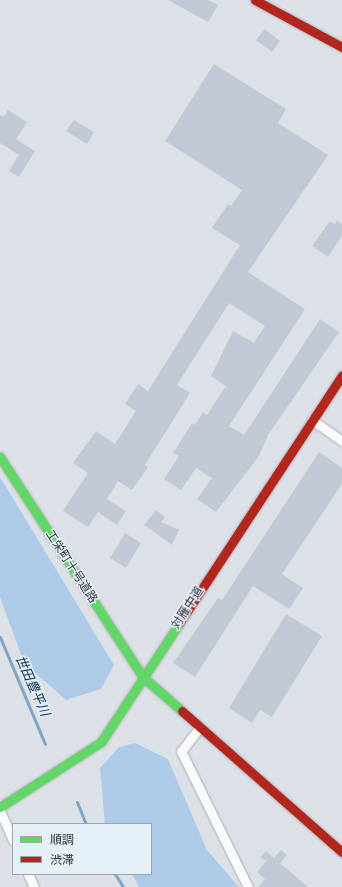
<!DOCTYPE html>
<meta charset="utf-8">
<style>
body{margin:0}
#map{position:relative;width:342px;height:887px;overflow:hidden;background:#dce1e7;font-family:"Sofia Sans Condensed","Noto Sans JP",sans-serif}
div>[style]{position:absolute}
.green>*{inset:0;background:#adcbe8}
.stream>*{height:3px;margin:-1.5px;padding:0 1.5px;transform-origin:1.5px;border-radius:1.5px;background:#80a4c5}
.building>*{inset:0;background:#c1cad4}
.roads{filter:drop-shadow(0 0 1px #adb1b6) drop-shadow(0 0 1px #adb1b6)}
.street>*{height:9px;margin:-4.5px;padding:0 4.5px;transform-origin:4.5px;border-radius:4.5px;background:#fafafb}
.fast>*{height:9px;margin:-4.5px;padding:0 4.5px;transform-origin:4.5px;border-radius:4.5px;background:#63d668}
.jam>*{height:9px;margin:-4.5px;padding:0 4.5px;transform-origin:4.5px;border-radius:4.5px;background:#b3261e}
span{translate:-50% -50%;white-space:nowrap;text-align:center;line-height:1.15;-webkit-text-stroke:3px #e5eff8;paint-order:stroke}
.street-label{font-size:12px;color:#323539}
.water-label{font-size:13px;color:#062d4c;font-style:italic}
.legend{position:absolute;left:12px;top:823px;width:140px;height:52px;box-sizing:border-box;background:#e5eff8;border:1px solid #9da5ac;margin:0;padding:5px 7px;list-style:none;font-size:12px;color:#323539}
.legend li{display:flex;align-items:center;gap:8px;height:20px}
.legend b{width:20px;border:1px solid #9da5ac}
</style>
<div id="map">
<div class="green">
<div style="clip-path:polygon(0 477px,114px 665px,101px 689px,66px 700px,24px 663px,0 597px)"></div>
<div style="clip-path:polygon(135px 743px,168px 759px,207px 850px,239px 887px,139px 887px,132px 874px,151px 874px,151px 824px,105px 824px,100px 768px,119px 747px)"></div>
</div>
<div class="stream">
<div style="left:0;top:637px;width:116px;rotate:67.2deg"></div>
<div style="left:77px;top:802px;width:24px;rotate:68deg"></div>
<div style="left:115px;top:874px;width:15px;rotate:58deg"></div>
</div>
<div class="building">
<div style="clip-path:polygon(168px 0,208px 0,218px 5px,208px 22px)"></div>
<div style="clip-path:polygon(265px 29px,280px 41px,272px 52px,256px 40px)"></div>
<div style="clip-path:polygon(214px 64px,286px 109px,278px 123px,328px 155px,248px 272px,305px 309px,229px 426px,244px 435px,320px 319px,339px 332px,268px 435px,259px 456px,216px 512px,197px 499px,212px 478px,196px 468px,181px 490px,164px 479px,179px 456px,173px 453px,192px 423px,195px 425px,203px 412px,207px 415px,226px 386px,211px 376px,233px 331px,254px 343px,265px 326px,229px 303px,177px 385px,190px 393px,145px 465px,148px 467px,132px 490px,118px 481px,107px 499px,126px 511px,117px 525px,98px 512px,88px 527px,63px 511px,88px 473px,73px 463px,96px 431px,115px 444px,136px 411px,125px 404px,138px 384px,148px 391px,240px 245px,212px 228px,228px 204px,231px 206px,242px 190px,165px 141px)"></div>
<div style="clip-path:polygon(8px 110px,27px 122px,16px 139px,35px 151px,19px 177px,9px 171px,19px 155px,0 143px,0 115px,4px 117px)"></div>
<div style="clip-path:polygon(74px 120px,94px 132px,87px 144px,66px 131px)"></div>
<div style="clip-path:polygon(337px 220px,342px 224px,342px 236px,328px 257px,312px 246px,330px 221px,335px 224px)"></div>
<div style="clip-path:polygon(319px 452px,342px 468px,342px 484px,282px 574px,303px 588px,289px 609px,253px 586px,195px 677px,173px 663px,218px 598px,222px 600px)"></div>
<div style="clip-path:polygon(156px 510px,165px 517px,161px 522px,179px 530px,172px 545px,144px 525px)"></div>
<div style="clip-path:polygon(125px 533px,141px 543px,126px 568px,110px 558px)"></div>
<div style="clip-path:polygon(286px 614px,322px 636px,272px 717px,260px 710px,252px 723px,229px 708px)"></div>
<div style="clip-path:polygon(281px 850px,287px 855px,280px 863px,308px 887px,258px 887px,265px 879px,257px 872px,266px 861px,260px 857px,266px 851px,274px 858px)"></div>
</div>
<div class="roads">
<div class="street">
<div style="left:312px;top:420px;width:37px;rotate:35deg"></div>
<div style="left:200px;top:727px;width:31px;rotate:128deg"></div>
<div style="left:181px;top:751px;width:152px;rotate:63.8deg"></div>
<div style="left:0;top:811px;width:32px;rotate:66deg"></div>
<div style="left:28px;top:874px;width:14px;rotate:65deg"></div>
</div>
<div class="fast">
<div style="left:0;top:457px;width:262px;rotate:57deg"></div>
<div style="left:143px;top:677px;width:52px;rotate:41.1deg"></div>
<div style="left:0;top:807px;width:120px;rotate:-32.8deg"></div>
<div style="left:101px;top:742px;width:144px;rotate:-56.6deg"></div>
</div>
<div class="jam">
<div style="left:255px;top:0;width:99px;rotate:28.4deg"></div>
<div style="left:180px;top:622px;width:295px;rotate:-56.7deg"></div>
<div style="left:182px;top:711px;width:213px;rotate:41.4deg"></div>
</div>
</div>
<div class="street-label">
<span style="left:71px;top:567px;rotate:57deg">工栄町十号道路</span>
<span style="left:188px;top:608px;rotate:-57deg">対雁中道</span>
</div>
<div class="water-label">
<span style="left:32px;top:686px;rotate:66deg">世田豊平川</span>
</div>
<ul class="legend">
<li><b style="height:5px;background:#63d668"></b>順調</li>
<li><b style="height:5px;background:#b3261e"></b>渋滞</li>
</ul>
</div>
